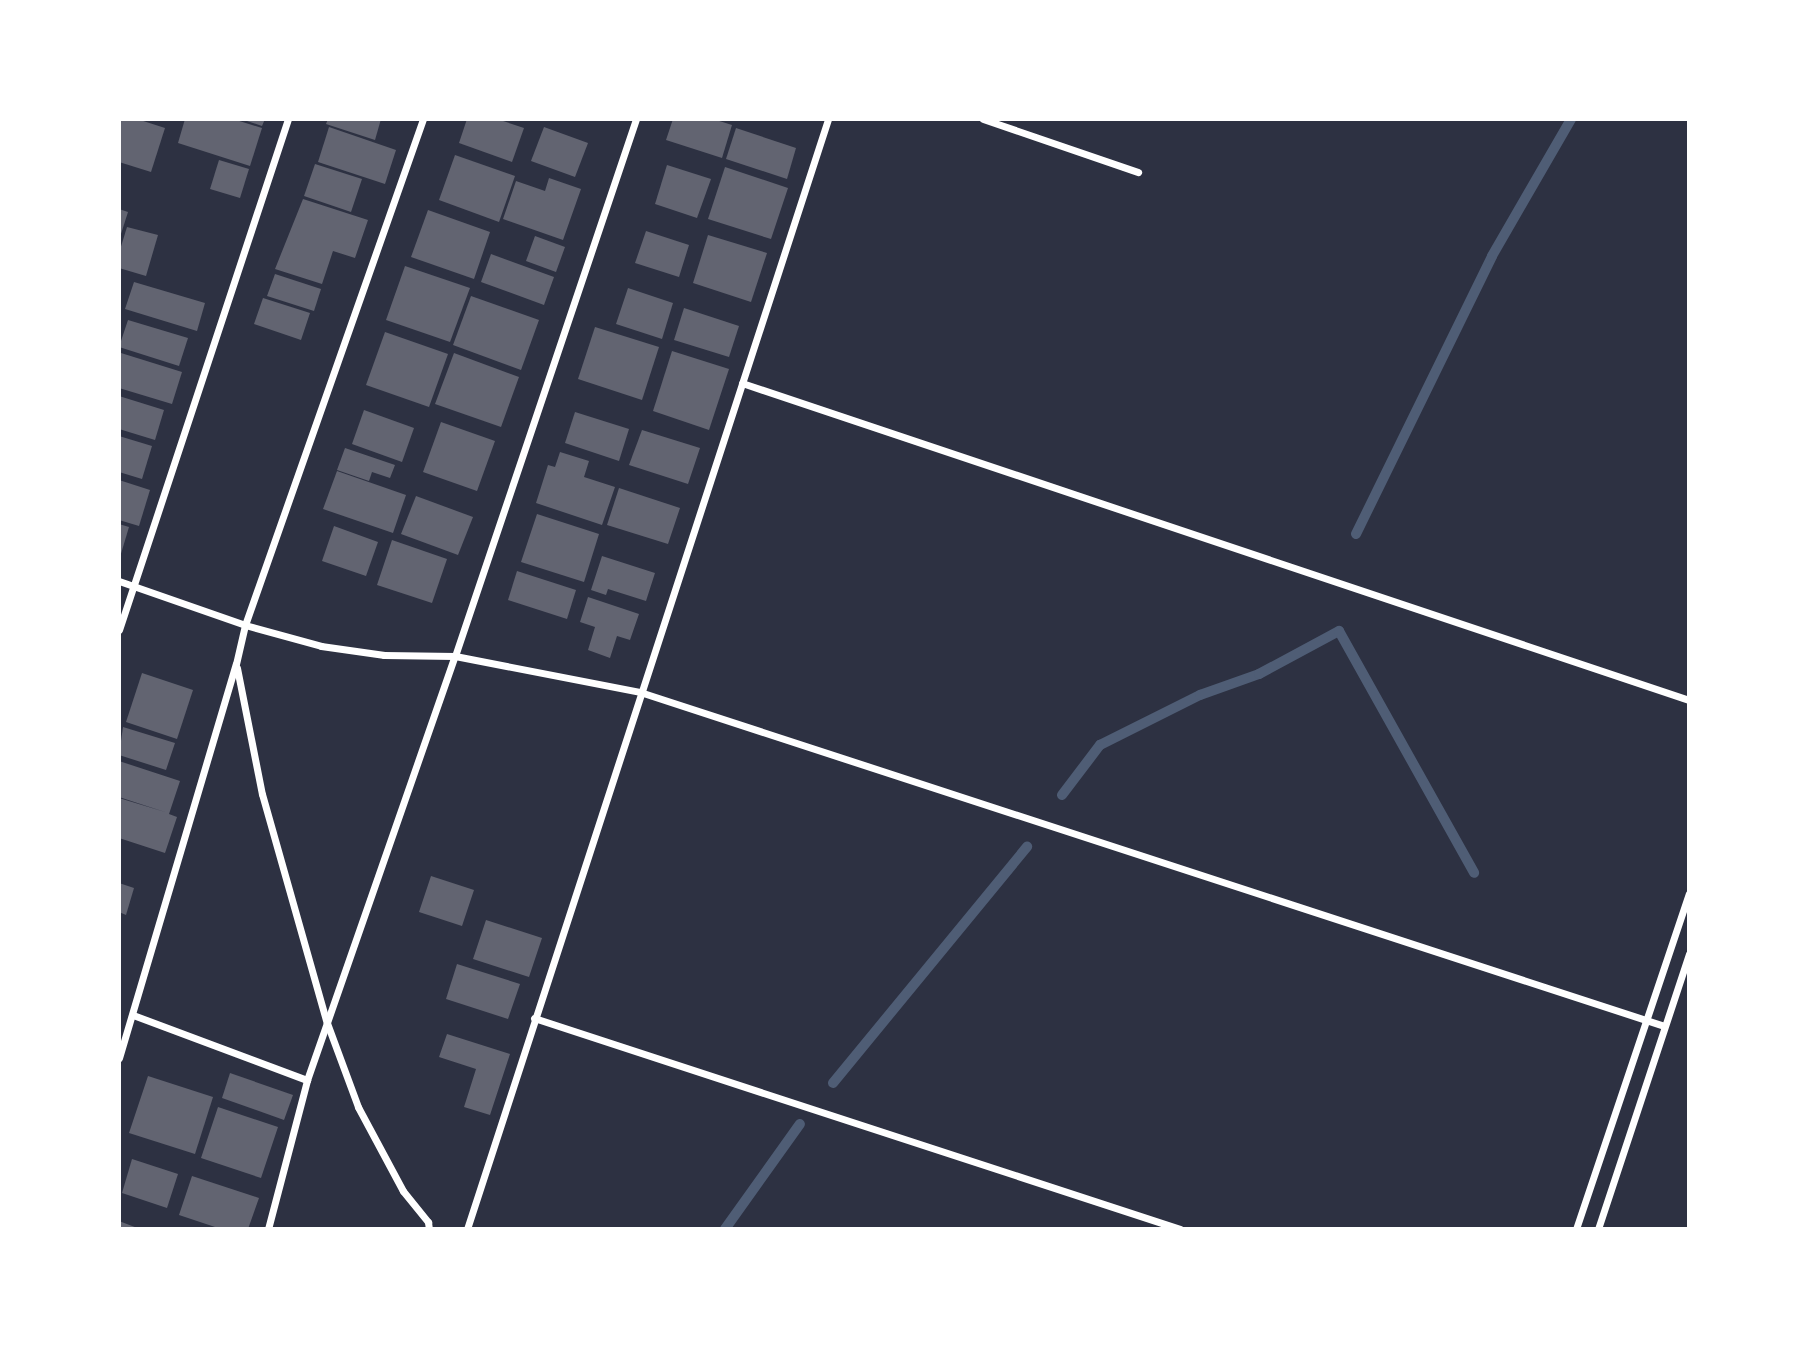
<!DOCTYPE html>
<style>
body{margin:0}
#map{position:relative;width:1808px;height:1348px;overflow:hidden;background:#2d3142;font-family:Figtree,sans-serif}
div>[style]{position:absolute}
.stream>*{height:10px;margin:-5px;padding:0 5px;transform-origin:5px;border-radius:5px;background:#4f5d75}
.building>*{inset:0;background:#626471}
.minor>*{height:7px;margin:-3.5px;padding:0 3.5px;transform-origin:3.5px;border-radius:3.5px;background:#fff}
span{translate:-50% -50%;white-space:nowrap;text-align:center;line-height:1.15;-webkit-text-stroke:5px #fff;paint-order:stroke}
.frame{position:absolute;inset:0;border:121px solid #fff;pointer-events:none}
</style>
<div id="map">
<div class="stream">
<div style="left:1356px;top:534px;width:309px;rotate:-63.9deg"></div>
<div style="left:1492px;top:256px;width:158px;rotate:-60deg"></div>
<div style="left:1062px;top:795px;width:63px;rotate:-52.8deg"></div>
<div style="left:1100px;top:745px;width:112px;rotate:-26.6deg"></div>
<div style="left:1200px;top:695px;width:63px;rotate:-19.6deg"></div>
<div style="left:1259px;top:674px;width:91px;rotate:-28.3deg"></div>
<div style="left:1339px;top:631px;width:277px;rotate:60.8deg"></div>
<div style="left:833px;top:1083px;width:306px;rotate:-50.6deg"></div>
<div style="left:725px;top:1229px;width:129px;rotate:-54.5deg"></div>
</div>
<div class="building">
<div style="clip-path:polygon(119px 119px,137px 119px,165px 128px,151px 172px,119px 162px)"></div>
<div style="clip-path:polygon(185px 119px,233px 119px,262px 128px,250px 166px,178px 143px)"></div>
<div style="clip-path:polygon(241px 119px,265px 119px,262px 126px)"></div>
<div style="clip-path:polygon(328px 119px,381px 119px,375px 140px,326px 124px)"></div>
<div style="clip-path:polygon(467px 119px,497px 119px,524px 128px,512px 162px,459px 143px)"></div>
<div style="clip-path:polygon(673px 119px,713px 119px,732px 125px,722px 158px,666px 140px)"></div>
<div style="clip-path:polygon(329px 127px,396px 150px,385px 184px,318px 162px)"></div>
<div style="clip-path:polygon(544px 127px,588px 143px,575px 177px,531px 161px)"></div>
<div style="clip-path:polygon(736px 128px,796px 148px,787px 179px,726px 159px)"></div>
<div style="clip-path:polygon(455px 155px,515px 176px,499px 222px,439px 200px)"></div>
<div style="clip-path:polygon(219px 160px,249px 169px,240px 198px,210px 189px)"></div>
<div style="clip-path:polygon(315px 164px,362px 179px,351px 212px,304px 196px)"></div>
<div style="clip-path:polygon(667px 165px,711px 179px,697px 218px,655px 204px)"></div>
<div style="clip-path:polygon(725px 167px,788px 188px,771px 239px,708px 219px)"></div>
<div style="clip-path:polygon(549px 178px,581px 189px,563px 240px,503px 219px,516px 181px,545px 191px)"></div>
<div style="clip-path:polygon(303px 199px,368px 220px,355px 258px,333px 251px,322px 284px,275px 269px)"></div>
<div style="clip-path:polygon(119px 209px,128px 212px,120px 237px,119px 237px)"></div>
<div style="clip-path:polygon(428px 210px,490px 232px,474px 279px,411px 257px)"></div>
<div style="clip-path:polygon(127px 227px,158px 235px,146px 276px,119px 268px,119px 253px)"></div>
<div style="clip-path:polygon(646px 231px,689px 245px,679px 277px,635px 263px)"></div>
<div style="clip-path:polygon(708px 235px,767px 253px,751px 302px,693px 283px)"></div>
<div style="clip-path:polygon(535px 236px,565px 247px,556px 272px,526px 261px)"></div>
<div style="clip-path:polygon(491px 254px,554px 277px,544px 305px,481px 282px)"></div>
<div style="clip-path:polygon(405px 266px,470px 288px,450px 342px,386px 320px)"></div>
<div style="clip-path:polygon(275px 274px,321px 289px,314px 311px,267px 296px)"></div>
<div style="clip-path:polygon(134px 282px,205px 303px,197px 331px,125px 309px)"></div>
<div style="clip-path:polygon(628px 288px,673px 303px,662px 339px,616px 324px)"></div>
<div style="clip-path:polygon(471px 296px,539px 320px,521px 370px,453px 345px)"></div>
<div style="clip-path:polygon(263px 298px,310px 313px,301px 340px,254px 324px)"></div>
<div style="clip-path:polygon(684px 308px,739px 326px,729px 357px,674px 340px)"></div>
<div style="clip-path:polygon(128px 320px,188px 338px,179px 366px,119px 347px)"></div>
<div style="clip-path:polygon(595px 327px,659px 347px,642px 400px,578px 379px)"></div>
<div style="clip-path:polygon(385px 332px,448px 354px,429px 407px,366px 385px)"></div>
<div style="clip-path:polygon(672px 351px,729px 369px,709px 430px,653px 411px)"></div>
<div style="clip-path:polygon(121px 353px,182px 372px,172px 404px,119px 388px)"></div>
<div style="clip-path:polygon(454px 353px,519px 377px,501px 427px,435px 404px)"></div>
<div style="clip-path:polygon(119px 396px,164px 410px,155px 440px,119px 429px)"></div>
<div style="clip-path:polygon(364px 410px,414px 428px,402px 462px,352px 444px)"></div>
<div style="clip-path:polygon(575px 412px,629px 429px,619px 461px,565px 443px)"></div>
<div style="clip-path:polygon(441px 422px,495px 441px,477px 491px,423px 472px)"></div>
<div style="clip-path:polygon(642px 430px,700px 448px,688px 484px,629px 465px)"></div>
<div style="clip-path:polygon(119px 436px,152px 446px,142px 479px,119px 472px)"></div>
<div style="clip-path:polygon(345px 448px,395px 465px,390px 478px,372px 472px,369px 481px,337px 470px)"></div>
<div style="clip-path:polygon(560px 452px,589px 461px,584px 477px,615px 487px,602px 525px,536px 503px,548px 465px,555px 467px)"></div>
<div style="clip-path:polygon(337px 471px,406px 495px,393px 533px,323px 509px)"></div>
<div style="clip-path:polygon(119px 480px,150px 490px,139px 526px,119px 520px)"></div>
<div style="clip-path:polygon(619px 488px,680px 508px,668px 544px,607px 525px)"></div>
<div style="clip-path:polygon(416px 496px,473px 517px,458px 555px,401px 534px)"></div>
<div style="clip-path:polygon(537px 514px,599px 534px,584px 582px,521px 562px)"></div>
<div style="clip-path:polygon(119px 524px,129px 527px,120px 557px,119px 556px)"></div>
<div style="clip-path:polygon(334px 526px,378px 542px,366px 576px,322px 561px)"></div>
<div style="clip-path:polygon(392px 540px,447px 559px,432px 603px,377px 585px)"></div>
<div style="clip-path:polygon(602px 556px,655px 573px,646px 601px,608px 589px,606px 595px,591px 590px)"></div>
<div style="clip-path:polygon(517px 571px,576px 590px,567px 619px,508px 600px)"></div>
<div style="clip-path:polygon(588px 597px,639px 614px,630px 640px,617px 636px,610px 658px,588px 650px,595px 627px,580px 622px)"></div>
<div style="clip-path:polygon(142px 673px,193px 690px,177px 739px,126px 722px)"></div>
<div style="clip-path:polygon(123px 727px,175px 743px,166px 770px,119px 755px)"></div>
<div style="clip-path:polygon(119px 761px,180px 781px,169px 814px,177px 817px,165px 853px,119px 838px,119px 798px,165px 812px,119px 797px)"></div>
<div style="clip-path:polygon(431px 876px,474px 890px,462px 926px,419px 912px)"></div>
<div style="clip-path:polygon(119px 883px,134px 888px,126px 915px,119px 912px)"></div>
<div style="clip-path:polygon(486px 920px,542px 938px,529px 977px,473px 959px)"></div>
<div style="clip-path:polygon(457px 964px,520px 984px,508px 1019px,446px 999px)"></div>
<div style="clip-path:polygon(447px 1034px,510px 1054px,490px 1115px,464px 1107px,476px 1069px,439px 1057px)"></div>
<div style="clip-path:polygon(230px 1073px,293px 1095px,284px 1120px,222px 1098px)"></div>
<div style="clip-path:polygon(148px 1076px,213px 1097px,195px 1154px,129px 1133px)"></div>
<div style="clip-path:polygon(218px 1107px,278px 1127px,261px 1178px,201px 1158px)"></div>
<div style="clip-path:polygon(132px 1159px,178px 1174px,167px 1208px,122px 1193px)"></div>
<div style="clip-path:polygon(192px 1176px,259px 1198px,248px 1229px,221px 1229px,179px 1215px)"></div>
<div style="clip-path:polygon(119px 1221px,140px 1229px,119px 1229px)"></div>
</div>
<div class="minor">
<div style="left:983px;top:119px;width:164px;rotate:18.9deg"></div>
<div style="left:742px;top:383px;width:999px;rotate:18.51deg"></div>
<div style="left:119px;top:581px;width:133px;rotate:19.2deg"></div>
<div style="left:245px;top:625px;width:79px;rotate:15.4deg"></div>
<div style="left:321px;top:646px;width:64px;rotate:8.1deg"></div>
<div style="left:384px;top:655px;width:71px;rotate:0.8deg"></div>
<div style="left:455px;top:656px;width:188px;rotate:11deg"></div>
<div style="left:640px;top:692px;width:1077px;rotate:18.06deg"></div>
<div style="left:119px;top:630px;width:538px;rotate:-71.7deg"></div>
<div style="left:237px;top:668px;width:128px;rotate:78.8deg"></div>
<div style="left:262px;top:794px;width:238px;rotate:74.2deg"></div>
<div style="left:327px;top:1023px;width:90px;rotate:69.7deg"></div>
<div style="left:358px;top:1107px;width:95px;rotate:61.8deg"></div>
<div style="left:403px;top:1191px;width:40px;rotate:51deg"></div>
<div style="left:428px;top:1222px;width:7px;rotate:82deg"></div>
<div style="left:133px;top:1015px;width:186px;rotate:20.5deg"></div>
<div style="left:534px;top:1018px;width:680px;rotate:18.09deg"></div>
<div style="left:119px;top:1058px;width:411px;rotate:-73.5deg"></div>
<div style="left:236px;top:664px;width:40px;rotate:-77deg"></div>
<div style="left:245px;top:625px;width:536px;rotate:-70.62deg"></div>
<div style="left:268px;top:1229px;width:154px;rotate:-75.3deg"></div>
<div style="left:307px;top:1080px;width:449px;rotate:-70.8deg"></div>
<div style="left:455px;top:656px;width:567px;rotate:-71.37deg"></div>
<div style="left:467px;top:1229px;width:1167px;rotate:-71.98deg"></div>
<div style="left:1576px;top:1229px;width:354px;rotate:-71.4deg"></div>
<div style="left:1598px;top:1229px;width:290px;rotate:-71.7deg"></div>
</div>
<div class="frame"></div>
</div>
